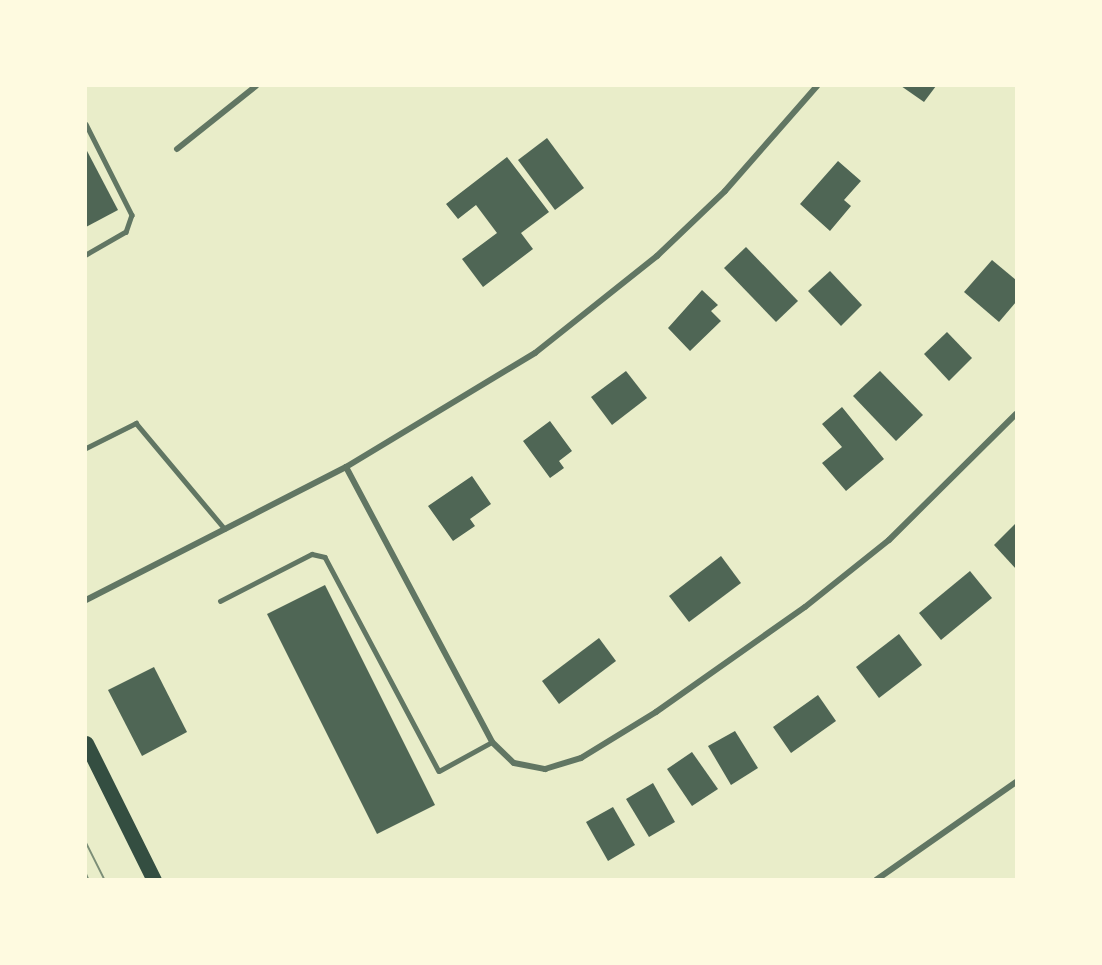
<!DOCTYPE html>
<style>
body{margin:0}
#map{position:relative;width:1102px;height:965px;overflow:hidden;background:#e9edc9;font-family:Jost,sans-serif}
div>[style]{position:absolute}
.building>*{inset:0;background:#4f6655}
.service>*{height:4.5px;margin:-2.25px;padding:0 2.25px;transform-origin:2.25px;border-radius:2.25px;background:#617663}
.minor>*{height:6px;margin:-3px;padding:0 3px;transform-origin:3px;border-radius:3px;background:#617663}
.primary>*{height:15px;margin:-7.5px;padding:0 7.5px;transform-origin:7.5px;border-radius:7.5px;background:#344e41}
.tram>*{height:1.5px;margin:-0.75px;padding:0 0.75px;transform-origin:0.75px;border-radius:0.75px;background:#7c8e77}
span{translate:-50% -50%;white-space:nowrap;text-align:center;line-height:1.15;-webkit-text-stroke:4.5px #fefae0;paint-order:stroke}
.frame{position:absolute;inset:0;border:87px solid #fefae0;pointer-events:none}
</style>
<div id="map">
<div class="building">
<div style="clip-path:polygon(901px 86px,936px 86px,924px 102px)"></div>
<div style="clip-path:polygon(547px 138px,584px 188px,555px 210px,518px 160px)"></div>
<div style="clip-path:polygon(86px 149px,118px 210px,86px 227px)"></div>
<div style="clip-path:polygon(507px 157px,549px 212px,521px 233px,533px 249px,483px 287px,462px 259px,497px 233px,476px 205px,458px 219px,446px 204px)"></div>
<div style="clip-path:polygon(838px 161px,861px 181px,844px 200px,851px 206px,830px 231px,800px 204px)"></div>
<div style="clip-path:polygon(746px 247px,798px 301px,776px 322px,724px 268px)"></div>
<div style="clip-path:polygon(992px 260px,1016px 280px,1016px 302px,999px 322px,964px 292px)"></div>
<div style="clip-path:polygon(830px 271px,862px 305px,841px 326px,808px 291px)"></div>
<div style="clip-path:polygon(702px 290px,718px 305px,711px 311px,721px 321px,690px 351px,668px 328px)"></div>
<div style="clip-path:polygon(947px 332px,972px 358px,949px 381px,924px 354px)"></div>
<div style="clip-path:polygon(626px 371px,647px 398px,612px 425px,591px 397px)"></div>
<div style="clip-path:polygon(880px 371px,923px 415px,896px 441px,853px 396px)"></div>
<div style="clip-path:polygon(842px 407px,884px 459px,846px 491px,822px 463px,842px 447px,822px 424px)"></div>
<div style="clip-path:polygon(550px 421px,572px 451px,559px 461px,564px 468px,550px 478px,523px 441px)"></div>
<div style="clip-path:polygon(472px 476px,491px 504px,470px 519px,475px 526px,453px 541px,428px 506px)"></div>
<div style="clip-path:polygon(1016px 523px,1016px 569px,994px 545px)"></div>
<div style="clip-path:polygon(721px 556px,741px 583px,689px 622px,669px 596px)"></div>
<div style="clip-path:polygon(970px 571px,992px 598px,941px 640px,919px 613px)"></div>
<div style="clip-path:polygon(325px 585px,435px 805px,377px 834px,267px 614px)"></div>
<div style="clip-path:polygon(899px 634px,922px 665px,879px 698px,856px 667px)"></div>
<div style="clip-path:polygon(599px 638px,616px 661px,559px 704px,542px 681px)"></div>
<div style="clip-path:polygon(154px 667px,187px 732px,142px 756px,108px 690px)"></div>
<div style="clip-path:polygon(818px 695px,836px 721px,791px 753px,773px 727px)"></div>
<div style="clip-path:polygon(735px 731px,758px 768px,731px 785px,708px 746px)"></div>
<div style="clip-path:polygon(692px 752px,718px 789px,692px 806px,667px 769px)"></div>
<div style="clip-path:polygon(653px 783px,675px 822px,649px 837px,626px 799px)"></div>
<div style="clip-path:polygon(613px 807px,635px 845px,608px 861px,586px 822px)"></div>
</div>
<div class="service">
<div style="left:86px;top:124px;width:102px;rotate:63.2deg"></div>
<div style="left:132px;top:215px;width:18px;rotate:109deg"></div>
<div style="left:126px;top:232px;width:46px;rotate:150.1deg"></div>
<div style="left:86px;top:448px;width:56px;rotate:-26.6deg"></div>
<div style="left:136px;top:423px;width:138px;rotate:50deg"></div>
<div style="left:220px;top:601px;width:103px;rotate:-27.1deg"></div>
<div style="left:312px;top:554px;width:13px;rotate:13deg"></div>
<div style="left:325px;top:557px;width:242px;rotate:62deg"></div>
<div style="left:439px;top:771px;width:60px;rotate:-28.7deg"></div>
</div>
<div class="minor">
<div style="left:177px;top:149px;width:101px;rotate:-38.6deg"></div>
<div style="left:346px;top:467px;width:311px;rotate:62deg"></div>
<div style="left:492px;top:742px;width:30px;rotate:44deg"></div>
<div style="left:514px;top:763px;width:32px;rotate:11deg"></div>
<div style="left:545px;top:769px;width:38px;rotate:-17deg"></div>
<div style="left:581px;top:758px;width:88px;rotate:-31.5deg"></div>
<div style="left:656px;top:712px;width:182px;rotate:-35.2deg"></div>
<div style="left:805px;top:607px;width:107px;rotate:-38.6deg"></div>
<div style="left:889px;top:540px;width:179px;rotate:-44.8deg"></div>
<div style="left:86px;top:600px;width:292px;rotate:-27.1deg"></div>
<div style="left:346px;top:467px;width:221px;rotate:-31.1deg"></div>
<div style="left:535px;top:353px;width:156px;rotate:-38.5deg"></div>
<div style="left:657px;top:256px;width:94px;rotate:-43.7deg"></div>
<div style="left:725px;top:191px;width:140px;rotate:-48.8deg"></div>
<div style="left:876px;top:880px;width:171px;rotate:-35deg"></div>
</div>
<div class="primary">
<div style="left:86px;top:743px;width:153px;rotate:63.6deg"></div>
</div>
<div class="tram">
<div style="left:86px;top:842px;width:42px;rotate:63.4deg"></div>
<div style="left:86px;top:873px;width:8px;rotate:67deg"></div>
</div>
<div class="frame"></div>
</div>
